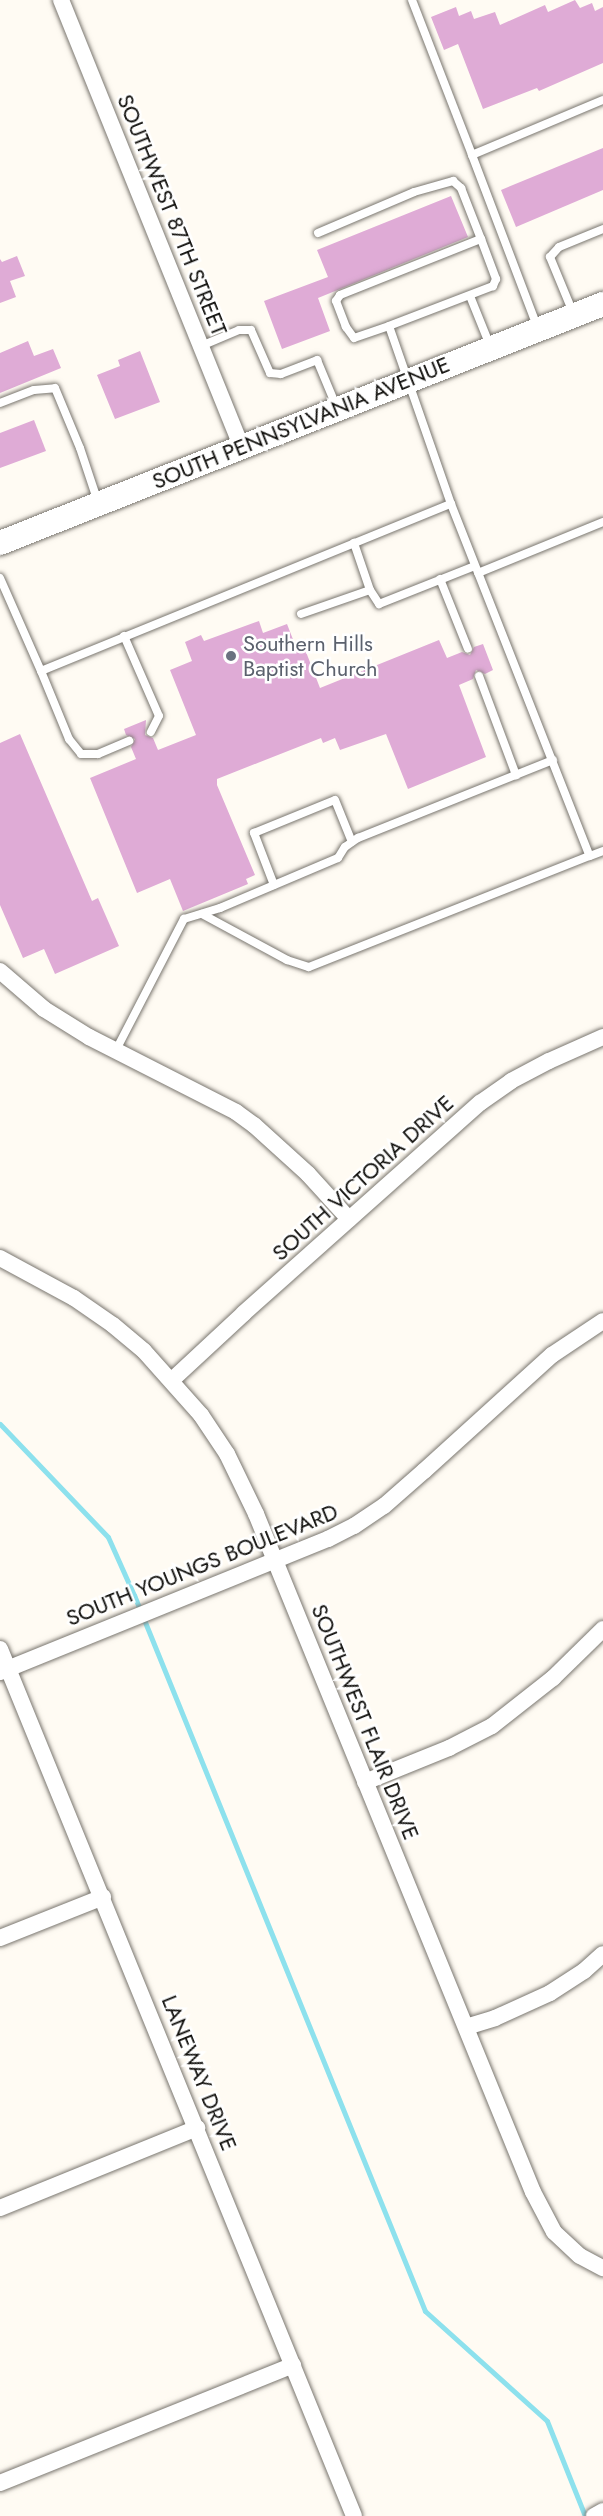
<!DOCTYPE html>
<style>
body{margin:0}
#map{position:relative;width:603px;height:2516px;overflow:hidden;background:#fffbf3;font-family:Jost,sans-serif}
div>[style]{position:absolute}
.stream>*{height:5px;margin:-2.5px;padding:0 2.5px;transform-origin:2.5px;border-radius:2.5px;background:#8de1ed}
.building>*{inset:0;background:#dfabd6}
.roads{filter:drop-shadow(0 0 2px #7a766f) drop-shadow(0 0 2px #7a766f)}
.lane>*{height:8px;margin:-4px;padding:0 4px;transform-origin:4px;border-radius:4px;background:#fff}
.street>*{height:16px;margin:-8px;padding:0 8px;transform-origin:8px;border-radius:8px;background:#fff}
.secondary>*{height:24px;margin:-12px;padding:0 12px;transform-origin:12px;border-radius:12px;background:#fff}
.dots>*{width:16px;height:16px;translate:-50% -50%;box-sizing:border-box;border:3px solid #fff;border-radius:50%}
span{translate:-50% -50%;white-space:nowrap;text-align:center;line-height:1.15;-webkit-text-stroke:5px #fff;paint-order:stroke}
.street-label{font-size:22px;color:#0e0d0a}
.worship-label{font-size:22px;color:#5b616d}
.left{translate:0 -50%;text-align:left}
</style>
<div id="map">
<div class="stream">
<div style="left:0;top:1424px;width:156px;rotate:46.3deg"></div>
<div style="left:108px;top:1537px;width:64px;rotate:65.9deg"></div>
<div style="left:134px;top:1595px;width:773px;rotate:67.88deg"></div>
<div style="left:425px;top:2311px;width:164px;rotate:42deg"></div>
<div style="left:547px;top:2421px;width:102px;rotate:68.2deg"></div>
</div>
<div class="building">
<div style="clip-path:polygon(575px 0,580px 8px,592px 3px,595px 11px,603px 7px,603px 63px,539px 91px,537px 88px,483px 109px,458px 44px,444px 50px,431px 17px,456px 7px,459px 16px,471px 11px,474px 19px,495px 12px,500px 25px,545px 5px,548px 12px)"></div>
<div style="clip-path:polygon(603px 148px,603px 190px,516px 227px,501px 190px)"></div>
<div style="clip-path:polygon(451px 196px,468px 237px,318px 298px,330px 331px,282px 349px,264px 301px,328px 277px,317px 250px)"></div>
<div style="clip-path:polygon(17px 256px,25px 276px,10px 281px,16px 297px,0 303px,0 259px,2px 262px)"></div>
<div style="clip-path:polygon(28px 341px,34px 356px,53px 349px,61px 368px,0 393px,0 353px)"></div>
<div style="clip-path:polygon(140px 351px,160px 402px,115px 419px,97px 375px,120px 366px,118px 360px)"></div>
<div style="clip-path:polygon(34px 420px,46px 451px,0 468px,0 433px)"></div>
<div style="clip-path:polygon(259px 621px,263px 633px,287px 624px,294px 642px,301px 639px,320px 688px,439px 640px,447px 658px,462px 652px,470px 655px,474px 647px,483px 644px,493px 670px,485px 674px,476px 670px,473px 679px,459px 685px,486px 757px,408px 789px,386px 734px,340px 750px,335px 738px,323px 743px,321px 738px,217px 779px,217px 785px,255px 875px,246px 879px,248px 884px,183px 911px,170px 879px,137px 893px,90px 778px,136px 759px,131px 747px,135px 739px,126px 735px,124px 729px,146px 720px,145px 735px,153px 738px,158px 750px,196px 735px,170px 670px,192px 661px,185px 642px,201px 635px,204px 641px)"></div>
<div style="clip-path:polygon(20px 734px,92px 901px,98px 898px,119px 946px,55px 974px,44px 949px,23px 958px,0 905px,0 743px)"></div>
</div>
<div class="roads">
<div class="lane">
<div style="left:412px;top:0;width:166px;rotate:68.8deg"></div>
<div style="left:472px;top:155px;width:142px;rotate:-22.8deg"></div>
<div style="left:472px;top:155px;width:186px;rotate:69.2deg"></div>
<div style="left:318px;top:233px;width:104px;rotate:-23.1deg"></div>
<div style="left:414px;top:192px;width:41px;rotate:-15.8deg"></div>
<div style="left:453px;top:181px;width:11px;rotate:41deg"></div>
<div style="left:461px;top:188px;width:55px;rotate:68.6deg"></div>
<div style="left:470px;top:296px;width:56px;rotate:68deg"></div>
<div style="left:574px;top:315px;width:63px;rotate:-112.5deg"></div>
<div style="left:550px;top:257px;width:13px;rotate:-48deg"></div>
<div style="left:559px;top:247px;width:48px;rotate:-22.2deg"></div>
<div style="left:201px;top:346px;width:41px;rotate:-22.8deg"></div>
<div style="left:239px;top:330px;width:12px"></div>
<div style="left:251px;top:330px;width:47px;rotate:66.2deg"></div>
<div style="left:270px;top:373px;width:11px;rotate:5deg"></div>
<div style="left:281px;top:374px;width:39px;rotate:-21deg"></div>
<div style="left:317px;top:360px;width:52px;rotate:67.4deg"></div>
<div style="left:0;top:403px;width:36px;rotate:-21deg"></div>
<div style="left:34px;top:390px;width:21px;rotate:-5deg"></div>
<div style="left:55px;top:388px;width:65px;rotate:67.4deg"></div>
<div style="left:80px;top:448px;width:57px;rotate:71.6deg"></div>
<div style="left:451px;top:504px;width:378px;rotate:68.5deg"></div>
<div style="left:590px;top:856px;width:14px;rotate:-21deg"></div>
<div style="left:478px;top:573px;width:135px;rotate:-22.2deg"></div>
<div style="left:0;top:578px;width:102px;rotate:66.2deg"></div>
<div style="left:41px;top:671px;width:443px;rotate:-22.2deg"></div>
<div style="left:451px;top:504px;width:188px;rotate:-109.2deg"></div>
<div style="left:389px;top:326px;width:37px;rotate:161deg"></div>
<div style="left:354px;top:338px;width:14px;rotate:-126deg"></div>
<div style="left:346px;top:327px;width:28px;rotate:-111deg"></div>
<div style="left:336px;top:301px;width:7px;rotate:-56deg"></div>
<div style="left:340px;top:295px;width:152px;rotate:-21.7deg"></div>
<div style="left:481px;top:239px;width:43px;rotate:69.4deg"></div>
<div style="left:496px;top:279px;width:8px;rotate:113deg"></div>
<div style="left:493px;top:286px;width:111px;rotate:159deg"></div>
<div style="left:440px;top:579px;width:75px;rotate:68.2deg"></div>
<div style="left:370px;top:590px;width:17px;rotate:57deg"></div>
<div style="left:379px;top:604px;width:103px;rotate:-21.6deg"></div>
<div style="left:301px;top:614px;width:73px;rotate:-19.2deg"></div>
<div style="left:370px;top:590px;width:50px;rotate:-108.8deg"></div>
<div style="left:124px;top:636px;width:87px;rotate:66.4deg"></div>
<div style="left:159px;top:716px;width:18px;rotate:117deg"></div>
<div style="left:41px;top:671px;width:74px;rotate:67.6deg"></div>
<div style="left:69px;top:739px;width:19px;rotate:51deg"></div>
<div style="left:81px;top:754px;width:17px"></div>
<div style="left:98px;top:754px;width:34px;rotate:-23deg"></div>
<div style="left:479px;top:676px;width:106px;rotate:69.5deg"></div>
<div style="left:274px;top:885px;width:56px;rotate:-111deg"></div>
<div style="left:254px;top:833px;width:87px;rotate:-22.2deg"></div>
<div style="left:335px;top:800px;width:45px;rotate:68deg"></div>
<div style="left:202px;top:914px;width:97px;rotate:28.4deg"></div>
<div style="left:287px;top:960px;width:23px;rotate:18deg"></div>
<div style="left:309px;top:967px;width:302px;rotate:-21.6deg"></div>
<div style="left:116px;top:1050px;width:148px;rotate:-62.6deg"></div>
<div style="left:184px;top:919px;width:38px;rotate:-17deg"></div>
<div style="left:220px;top:908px;width:128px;rotate:-23deg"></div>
<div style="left:338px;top:858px;width:13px;rotate:-58deg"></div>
<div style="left:345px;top:847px;width:16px;rotate:-35deg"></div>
<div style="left:358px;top:838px;width:210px;rotate:-21.8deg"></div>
</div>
<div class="street">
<div style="left:61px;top:0;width:481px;rotate:68deg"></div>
<div style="left:0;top:971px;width:58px;rotate:40.8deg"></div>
<div style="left:44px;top:1009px;width:53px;rotate:31.9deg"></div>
<div style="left:89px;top:1037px;width:165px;rotate:27deg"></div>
<div style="left:236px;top:1112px;width:22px;rotate:36deg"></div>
<div style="left:254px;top:1125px;width:73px;rotate:42.2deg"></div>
<div style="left:308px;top:1174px;width:61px;rotate:47.7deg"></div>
<div style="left:0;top:1258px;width:84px;rotate:28.4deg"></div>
<div style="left:74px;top:1298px;width:47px;rotate:34.7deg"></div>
<div style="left:113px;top:1325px;width:40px;rotate:40deg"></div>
<div style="left:144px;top:1351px;width:86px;rotate:48.3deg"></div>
<div style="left:201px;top:1415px;width:47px;rotate:56.3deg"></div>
<div style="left:227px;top:1454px;width:67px;rotate:64.2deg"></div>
<div style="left:256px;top:1514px;width:732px;rotate:67.78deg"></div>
<div style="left:533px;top:2192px;width:45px;rotate:62.3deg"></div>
<div style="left:554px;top:2232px;width:35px;rotate:43deg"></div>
<div style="left:580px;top:2256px;width:26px;rotate:28deg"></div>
<div style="left:172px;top:1380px;width:98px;rotate:-42.9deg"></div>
<div style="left:244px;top:1313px;width:316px;rotate:-41.7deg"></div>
<div style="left:480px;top:1103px;width:38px;rotate:-35deg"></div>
<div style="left:511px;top:1081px;width:43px;rotate:-27.8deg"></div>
<div style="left:549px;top:1061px;width:59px;rotate:-24deg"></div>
<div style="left:0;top:1649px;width:936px;rotate:67.79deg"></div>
<div style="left:0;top:1672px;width:354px;rotate:-22.1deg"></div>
<div style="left:328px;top:1539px;width:29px;rotate:-27deg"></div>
<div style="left:354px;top:1526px;width:36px;rotate:-34deg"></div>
<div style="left:384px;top:1506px;width:53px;rotate:-41.2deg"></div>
<div style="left:424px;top:1471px;width:173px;rotate:-42.2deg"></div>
<div style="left:552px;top:1355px;width:61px;rotate:-33.7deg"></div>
<div style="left:365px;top:1782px;width:91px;rotate:-22deg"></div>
<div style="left:449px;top:1748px;width:48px;rotate:-27.1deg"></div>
<div style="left:492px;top:1726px;width:78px;rotate:-38.2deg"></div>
<div style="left:553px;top:1678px;width:70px;rotate:-44.4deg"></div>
<div style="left:0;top:1938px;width:111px;rotate:-21.7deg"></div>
<div style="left:466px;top:2027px;width:30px;rotate:-17deg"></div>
<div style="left:495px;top:2018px;width:60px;rotate:-24.4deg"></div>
<div style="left:550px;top:1993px;width:40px;rotate:-32.9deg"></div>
<div style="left:584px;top:1971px;width:25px;rotate:-42deg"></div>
<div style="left:0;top:2208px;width:213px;rotate:-22.1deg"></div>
<div style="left:0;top:2483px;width:316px;rotate:-21.9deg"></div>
<div style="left:594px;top:2516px;width:10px;rotate:-29deg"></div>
</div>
<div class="secondary">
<div style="left:0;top:543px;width:649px;rotate:-21.62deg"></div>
</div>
</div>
<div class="dots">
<div style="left:231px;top:656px;background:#6b7280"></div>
</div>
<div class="street-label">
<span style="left:172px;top:215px;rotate:68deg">SOUTHWEST 87TH STREET</span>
<span style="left:301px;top:423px;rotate:-22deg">SOUTH PENNSYLVANIA AVENUE</span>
<span style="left:363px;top:1178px;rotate:-42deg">SOUTH VICTORIA DRIVE</span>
<span style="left:202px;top:1565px;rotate:-22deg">SOUTH YOUNGS BOULEVARD</span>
<span style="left:365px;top:1722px;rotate:68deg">SOUTHWEST FLAIR DRIVE</span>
<span style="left:199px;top:2073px;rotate:68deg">LANEWAY DRIVE</span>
</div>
<div class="worship-label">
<span class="left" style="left:243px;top:656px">Southern Hills<br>Baptist Church</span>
</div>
</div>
